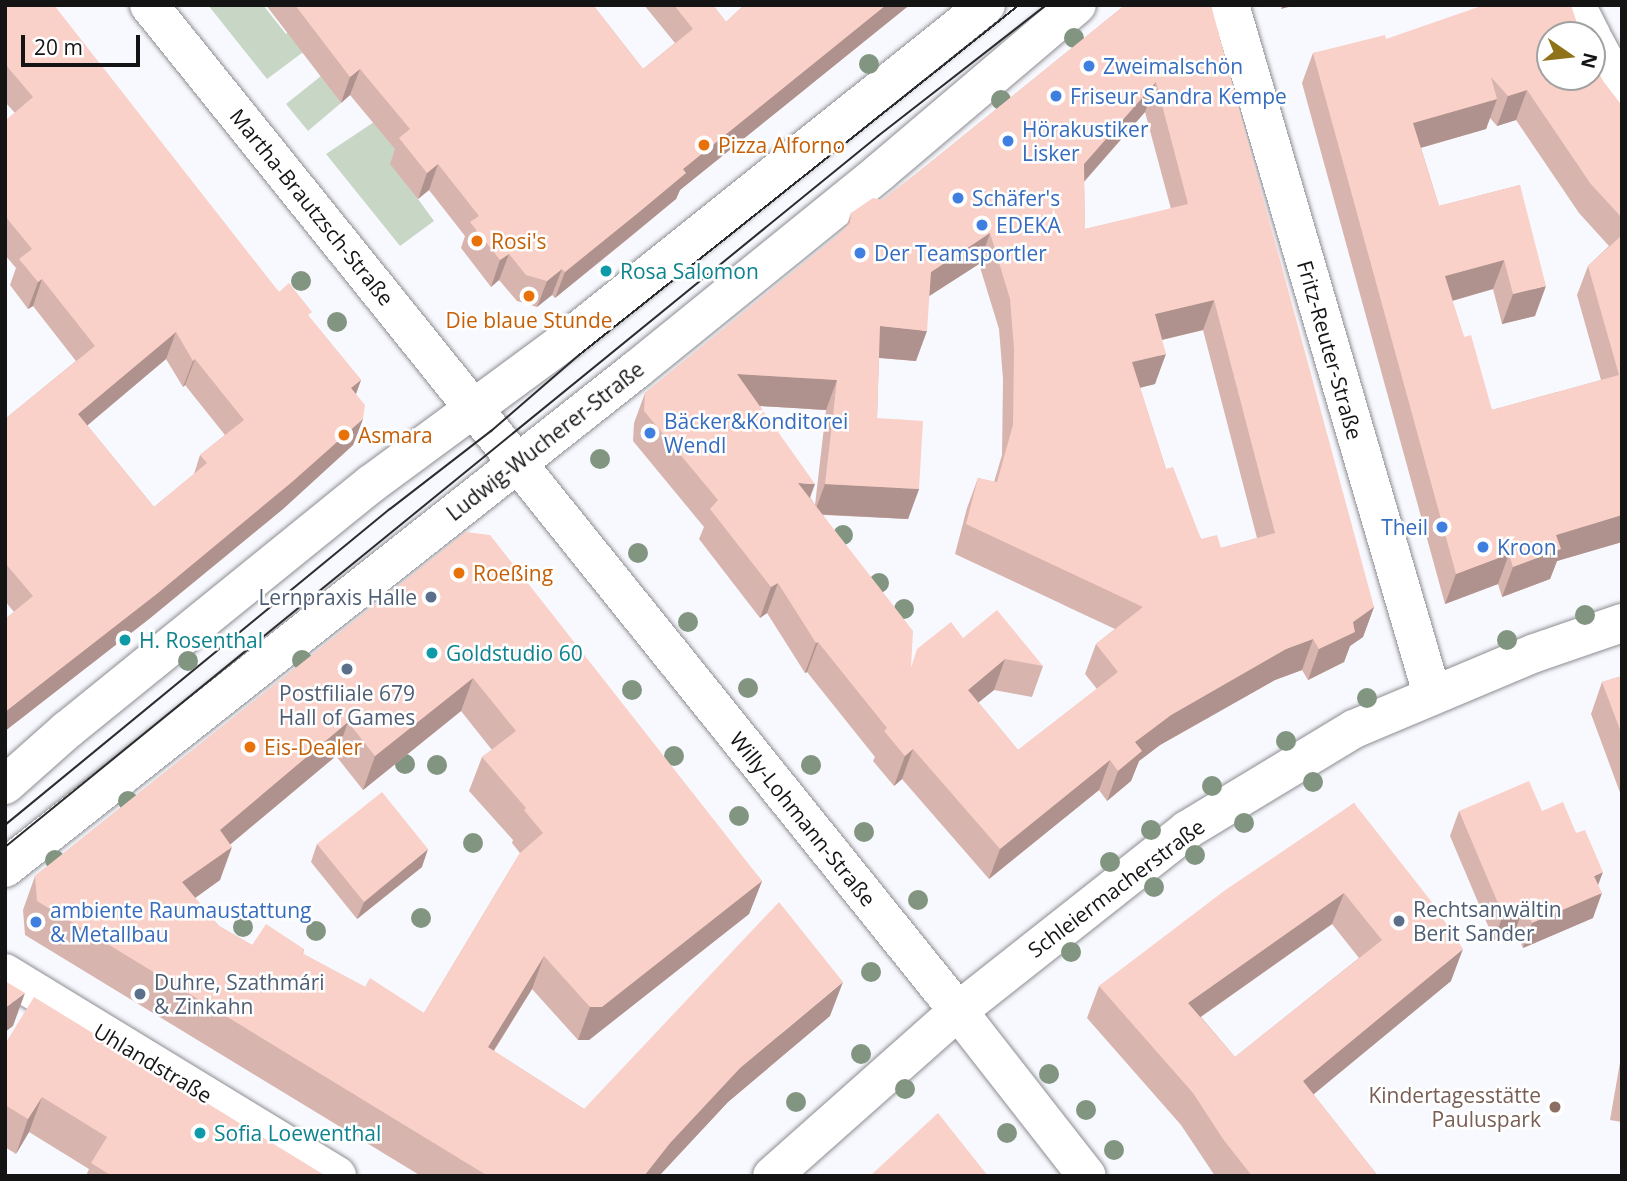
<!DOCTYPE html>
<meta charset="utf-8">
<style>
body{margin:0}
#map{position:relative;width:1627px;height:1181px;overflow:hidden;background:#f8f9fe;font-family:"Open Sans",sans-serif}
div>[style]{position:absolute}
.green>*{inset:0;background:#c8d7c5}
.roads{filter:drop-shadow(0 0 2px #8d8d92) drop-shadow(0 0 2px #8d8d92)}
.minor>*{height:38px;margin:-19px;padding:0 19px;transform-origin:19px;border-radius:19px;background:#fff}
.tram>*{height:2px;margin:-1px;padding:0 1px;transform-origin:1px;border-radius:1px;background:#2b2c2d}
.trees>*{width:20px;height:20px;margin:-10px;border-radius:50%;background:#829581}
.wall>*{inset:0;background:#d7b4ad}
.shaded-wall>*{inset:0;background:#af928d}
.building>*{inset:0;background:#fad1c9}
.dots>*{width:19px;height:19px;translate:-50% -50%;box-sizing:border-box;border:4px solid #fff;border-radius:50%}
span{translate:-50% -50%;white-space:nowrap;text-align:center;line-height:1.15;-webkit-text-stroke:5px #fff;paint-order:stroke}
.shop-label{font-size:21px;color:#366cbe}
.left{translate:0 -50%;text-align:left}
.right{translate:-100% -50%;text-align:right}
.food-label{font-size:21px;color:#c56008}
.street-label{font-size:21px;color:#141415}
.culture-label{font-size:21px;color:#0d838f}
.service-label{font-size:21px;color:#4e5e75}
.education-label{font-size:21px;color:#785e54}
.frame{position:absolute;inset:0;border:7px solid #141415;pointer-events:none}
.north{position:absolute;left:1536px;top:21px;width:70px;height:70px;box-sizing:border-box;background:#fff;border:2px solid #a1a1a1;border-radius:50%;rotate:104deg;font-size:19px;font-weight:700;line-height:28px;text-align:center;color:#141415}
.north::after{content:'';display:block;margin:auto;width:24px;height:32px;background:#907318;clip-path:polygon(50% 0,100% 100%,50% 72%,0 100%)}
.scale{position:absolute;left:21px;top:35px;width:119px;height:32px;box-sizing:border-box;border:4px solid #141415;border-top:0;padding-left:9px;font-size:21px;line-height:24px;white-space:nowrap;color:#141415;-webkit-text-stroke:5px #fff;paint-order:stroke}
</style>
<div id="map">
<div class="green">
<div style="clip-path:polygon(208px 5px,263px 5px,286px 34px,295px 27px,310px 47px,267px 79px)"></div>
<div style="clip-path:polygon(321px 76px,341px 103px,308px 131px,286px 104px)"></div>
<div style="clip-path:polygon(374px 122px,401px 155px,418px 199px,434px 221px,400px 246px,326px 154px)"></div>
</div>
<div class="roads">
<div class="minor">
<div style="left:149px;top:5px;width:1291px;rotate:51.19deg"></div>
<div style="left:958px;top:1011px;width:209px;rotate:52deg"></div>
<div style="left:1230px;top:5px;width:718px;rotate:73.66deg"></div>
<div style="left:1576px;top:5px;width:34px;rotate:63deg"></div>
<div style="left:1592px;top:37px;width:63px;rotate:61.4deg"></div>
<div style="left:5px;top:785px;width:83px;rotate:-41.6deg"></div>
<div style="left:67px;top:730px;width:391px;rotate:-39deg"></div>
<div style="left:371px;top:484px;width:245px;rotate:-36.4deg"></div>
<div style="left:568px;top:339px;width:535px;rotate:-38.63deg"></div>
<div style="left:5px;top:868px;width:805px;rotate:-38.29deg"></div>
<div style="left:637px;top:369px;width:313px;rotate:-39deg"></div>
<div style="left:880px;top:172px;width:258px;rotate:-40.3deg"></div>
<div style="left:5px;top:973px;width:389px;rotate:31.4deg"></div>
<div style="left:772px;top:1176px;width:249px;rotate:-41.6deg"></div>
<div style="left:958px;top:1011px;width:292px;rotate:-38.3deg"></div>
<div style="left:1187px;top:830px;width:195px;rotate:-31.2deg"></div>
<div style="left:1354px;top:729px;width:196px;rotate:-22.8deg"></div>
<div style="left:1535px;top:653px;width:92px;rotate:-19deg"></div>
</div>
</div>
<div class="tram">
<div style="left:5px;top:825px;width:498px;rotate:-39.4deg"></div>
<div style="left:390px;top:509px;width:128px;rotate:-37.7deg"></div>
<div style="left:491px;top:431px;width:116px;rotate:-40.8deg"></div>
<div style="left:579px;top:355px;width:562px;rotate:-38.5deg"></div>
<div style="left:5px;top:847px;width:1126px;rotate:-39.16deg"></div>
<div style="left:878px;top:136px;width:213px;rotate:-37.9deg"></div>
</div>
<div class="trees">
<div style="left:1074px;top:38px"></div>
<div style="left:869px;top:64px"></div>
<div style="left:1001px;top:100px"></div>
<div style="left:301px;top:281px"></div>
<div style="left:337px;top:322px"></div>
<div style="left:600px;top:459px"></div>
<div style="left:843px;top:535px"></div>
<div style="left:638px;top:553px"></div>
<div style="left:879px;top:583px"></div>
<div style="left:904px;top:609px"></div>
<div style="left:1585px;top:615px"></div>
<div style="left:688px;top:622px"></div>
<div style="left:1507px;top:640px"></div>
<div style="left:302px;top:660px"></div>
<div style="left:188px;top:661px"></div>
<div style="left:748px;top:688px"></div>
<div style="left:632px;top:690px"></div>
<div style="left:1367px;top:698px"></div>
<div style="left:1286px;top:741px"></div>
<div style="left:674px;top:756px"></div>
<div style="left:405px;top:764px"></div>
<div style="left:437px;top:765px"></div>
<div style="left:811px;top:765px"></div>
<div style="left:1313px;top:782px"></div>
<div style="left:1212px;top:786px"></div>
<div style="left:128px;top:801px"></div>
<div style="left:739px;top:816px"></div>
<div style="left:1244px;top:823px"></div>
<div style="left:1151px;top:830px"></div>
<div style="left:864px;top:832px"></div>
<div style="left:473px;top:843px"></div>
<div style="left:1195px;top:855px"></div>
<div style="left:55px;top:860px"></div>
<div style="left:1110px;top:862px"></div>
<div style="left:1154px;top:887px"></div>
<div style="left:918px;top:900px"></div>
<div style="left:421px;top:918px"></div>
<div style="left:243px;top:927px"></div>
<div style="left:316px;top:931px"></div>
<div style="left:1071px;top:952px"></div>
<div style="left:871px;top:972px"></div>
<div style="left:861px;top:1054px"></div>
<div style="left:1049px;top:1074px"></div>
<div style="left:905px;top:1089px"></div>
<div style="left:796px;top:1102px"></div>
<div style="left:1086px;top:1110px"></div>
<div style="left:1007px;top:1133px"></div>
<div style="left:1114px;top:1150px"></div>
</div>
<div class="wall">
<div style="clip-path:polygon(evenodd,5px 5px,279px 292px,310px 318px,361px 380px,356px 394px,363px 419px,353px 445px,283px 509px,149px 619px,5px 731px,5px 619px,14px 612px,5px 601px,5px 419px,76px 361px,33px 306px,28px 309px,10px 285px,16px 268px,5px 255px,5px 121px,15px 113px,5px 102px,5px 5px,166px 359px,183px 387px,185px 385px,225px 435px,200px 455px,194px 474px,154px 507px,87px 425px,166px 359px)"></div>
<div style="clip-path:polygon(266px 5px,593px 5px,643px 69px,675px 43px,644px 5px,713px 5px,726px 22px,744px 5px,907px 5px,907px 7px,680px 190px,676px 199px,628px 239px,555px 298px,552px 295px,537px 307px,517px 301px,499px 280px,491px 287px,461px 248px,465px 236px,429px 190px,418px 199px,390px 164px,395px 149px,350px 95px,341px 103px)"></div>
<div style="clip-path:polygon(evenodd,1125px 5px,1374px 607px,1363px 637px,1350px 646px,1344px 662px,1308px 680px,1302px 670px,1275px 680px,1160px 745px,1139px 761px,1131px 781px,1107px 801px,1099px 790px,989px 879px,902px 779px,894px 786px,873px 761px,875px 757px,807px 672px,805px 673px,767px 613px,760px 618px,699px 539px,704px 527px,633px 441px,634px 423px,645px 393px,837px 236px,846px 227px,851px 213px,882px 200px,916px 174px,1125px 5px,1145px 112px,1171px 209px,1085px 229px,1084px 182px,1145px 112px,1125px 5px,979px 264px,999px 329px,1003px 379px,1002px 455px,994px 482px,978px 478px,967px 508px,955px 554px,1115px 629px,1096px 644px,1085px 674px,1097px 689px,1018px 750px,978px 702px,994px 690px,1032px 697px,1043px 666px,963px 638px,911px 667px,823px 515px,908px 519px,919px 489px,877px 418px,879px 358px,916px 361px,929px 296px,979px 264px,1125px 5px,1203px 330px,1257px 538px,1221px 548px,1201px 539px,1166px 469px,1140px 388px,1155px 384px,1162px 340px,1203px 330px,1125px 5px,760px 406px,826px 410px,815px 505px,810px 497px,760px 406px)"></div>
<div style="clip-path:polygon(evenodd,1550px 35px,1605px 84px,1622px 106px,1622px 542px,1557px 561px,1550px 579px,1502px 597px,1498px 584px,1445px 604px,1302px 83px,1313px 53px,1386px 39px,1550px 35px,1490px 118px,1497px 126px,1516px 120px,1579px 213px,1609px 246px,1588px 266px,1577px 295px,1601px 380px,1492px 410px,1464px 337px,1452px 301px,1493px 289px,1502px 324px,1535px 316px,1520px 185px,1439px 206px,1421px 148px,1486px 129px,1490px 118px)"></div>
<div style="clip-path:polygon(evenodd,466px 532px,762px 881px,749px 914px,589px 1040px,578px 1040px,532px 989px,494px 1051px,584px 1109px,830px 1016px,728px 1102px,659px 1176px,421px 1176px,25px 935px,23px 910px,35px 876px,466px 532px,461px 711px,492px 750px,482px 757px,469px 791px,513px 840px,512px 843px,520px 853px,424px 1013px,365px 987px,303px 954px,304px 949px,252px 945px,219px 926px,195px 898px,220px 880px,230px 844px,336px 756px,363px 790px,461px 711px)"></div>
<div style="clip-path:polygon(1622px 676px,1622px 798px,1591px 714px,1602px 682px)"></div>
<div style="clip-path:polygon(evenodd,1354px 803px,1451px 981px,1313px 1094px,1378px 1176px,1215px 1176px,1181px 1125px,1087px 1018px,1099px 986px,1354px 803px,1332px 924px,1359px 958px,1235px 1057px,1201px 1017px,1332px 924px)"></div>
<div style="clip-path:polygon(1459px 811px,1542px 811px,1598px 885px,1593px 918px,1523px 948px,1515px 931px,1494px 940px,1450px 836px)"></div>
<div style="clip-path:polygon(317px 844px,422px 867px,357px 919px,311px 862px)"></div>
<div style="clip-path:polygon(5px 1044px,326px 1176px,86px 1176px,89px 1169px,29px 1132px,16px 1154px,5px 1147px)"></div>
<div style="clip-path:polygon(1622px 1051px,1622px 1122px,1610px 1120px)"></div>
</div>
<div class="shaded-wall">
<div style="clip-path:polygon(886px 5px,907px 5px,907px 7px,680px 190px,676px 199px,555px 298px,565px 272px,683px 169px)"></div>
<div style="clip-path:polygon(1283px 5px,1296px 5px,1281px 9px)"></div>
<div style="clip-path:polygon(360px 69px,350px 95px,341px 103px,350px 77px)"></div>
<div style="clip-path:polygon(1156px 82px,1145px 112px,1073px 194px,1084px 164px)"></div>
<div style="clip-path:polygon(1527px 90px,1516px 120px,1497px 126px,1508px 96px)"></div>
<div style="clip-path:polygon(1497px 99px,1486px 129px,1402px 153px,1413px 123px)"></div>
<div style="clip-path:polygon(438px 164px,429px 190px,418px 199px,427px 173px)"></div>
<div style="clip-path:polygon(990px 233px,979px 264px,920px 302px,931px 272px)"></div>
<div style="clip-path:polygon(509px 254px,499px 280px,491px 287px,500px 260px)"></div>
<div style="clip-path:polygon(1504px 260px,1493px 289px,1434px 306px,1445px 276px)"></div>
<div style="clip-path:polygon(562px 269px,552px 295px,537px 307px,547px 281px)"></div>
<div style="clip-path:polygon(42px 279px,33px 306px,28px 309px,38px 282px)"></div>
<div style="clip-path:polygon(1546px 286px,1535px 316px,1502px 324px,1513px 294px)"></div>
<div style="clip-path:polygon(1214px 300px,1203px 330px,1144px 344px,1155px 314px)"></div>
<div style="clip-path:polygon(880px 326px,927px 331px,916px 361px,869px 357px)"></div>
<div style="clip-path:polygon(176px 332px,166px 359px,69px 441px,78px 414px)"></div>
<div style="clip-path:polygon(1166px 354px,1155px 384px,1121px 392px,1132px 362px)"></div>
<div style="clip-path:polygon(195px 359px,185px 385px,183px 387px,193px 361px)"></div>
<div style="clip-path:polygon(737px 374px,837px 380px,826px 410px,726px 404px)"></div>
<div style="clip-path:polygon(361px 380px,351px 407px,351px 388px)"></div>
<div style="clip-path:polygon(363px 419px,353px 445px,283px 509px,149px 619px,5px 731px,5px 712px)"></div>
<div style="clip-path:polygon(798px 483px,815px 484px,804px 514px)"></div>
<div style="clip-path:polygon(825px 484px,919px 489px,908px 519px,814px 514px)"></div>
<div style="clip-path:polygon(1622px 515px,1622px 542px,1557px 561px,1550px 579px,1502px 597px,1513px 567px,1556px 535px)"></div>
<div style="clip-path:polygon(1509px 554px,1498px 584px,1445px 604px,1456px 574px)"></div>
<div style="clip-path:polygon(778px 583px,767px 613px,760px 618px,771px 587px)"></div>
<div style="clip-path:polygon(1374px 607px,1363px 637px,1350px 646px,1344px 662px,1308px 680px,1319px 649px,1353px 622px)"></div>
<div style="clip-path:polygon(1313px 639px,1302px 670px,1275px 680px,1160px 745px,1139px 761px,1131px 781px,1107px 801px,1118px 771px,1135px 742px,1171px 715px,1286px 649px)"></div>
<div style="clip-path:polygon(818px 642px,807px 672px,805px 673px,816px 643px)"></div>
<div style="clip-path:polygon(1005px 659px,994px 690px,957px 720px,968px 690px)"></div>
<div style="clip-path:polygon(473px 678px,461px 711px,363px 790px,375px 756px)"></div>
<div style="clip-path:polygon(348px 722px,336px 756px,207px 864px,220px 830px)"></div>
<div style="clip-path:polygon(913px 749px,902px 779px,894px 786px,905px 756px)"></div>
<div style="clip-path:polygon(1110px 760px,1099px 790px,989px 879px,1000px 849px)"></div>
<div style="clip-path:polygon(232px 847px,220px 880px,170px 916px,182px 882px)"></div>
<div style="clip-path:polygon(428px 849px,422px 867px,357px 919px,364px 902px)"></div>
<div style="clip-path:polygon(1603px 872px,1594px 896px,1602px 893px,1593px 918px,1523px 948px,1532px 923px,1594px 876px)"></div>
<div style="clip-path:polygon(762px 881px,749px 914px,589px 1040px,578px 1040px,590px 1007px)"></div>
<div style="clip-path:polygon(1344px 893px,1332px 924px,1176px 1034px,1188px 1003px)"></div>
<div style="clip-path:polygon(1524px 906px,1515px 931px,1494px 940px,1503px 915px)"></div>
<div style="clip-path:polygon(1463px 949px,1451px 981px,1291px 1113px,1303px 1081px)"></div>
<div style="clip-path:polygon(544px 956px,532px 989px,475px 1080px,488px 1047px)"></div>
<div style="clip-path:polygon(843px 982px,830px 1016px,728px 1102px,659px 1176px,644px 1176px,670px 1143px,740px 1068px)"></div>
<div style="clip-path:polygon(25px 993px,13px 1026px,5px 1032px,5px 1008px)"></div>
<div style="clip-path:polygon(42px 1097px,29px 1132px,16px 1154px,28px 1119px)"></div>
</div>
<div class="building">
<div style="clip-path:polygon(evenodd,5px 5px,54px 5px,279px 292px,289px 283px,312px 312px,308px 315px,361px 380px,351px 388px,365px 405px,363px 419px,292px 482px,158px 593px,5px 712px,5px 619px,33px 596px,5px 563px,5px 419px,95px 346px,42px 279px,38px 282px,19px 259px,32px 249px,5px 216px,5px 121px,33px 97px,5px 64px,5px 5px,176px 332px,193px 361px,195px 359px,244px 420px,200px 455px,207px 463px,154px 507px,78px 414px,176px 332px)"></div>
<div style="clip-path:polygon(295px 5px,593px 5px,643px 69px,693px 29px,674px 5px,713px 5px,726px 22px,744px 5px,886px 5px,683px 169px,686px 173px,638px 213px,565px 272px,562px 269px,547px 281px,526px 275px,509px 254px,500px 260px,470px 222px,479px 216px,438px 164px,427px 173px,399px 138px,410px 129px,360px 69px,350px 77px)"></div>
<div style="clip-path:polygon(evenodd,1125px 5px,1211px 5px,1374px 607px,1353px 622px,1355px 632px,1319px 649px,1313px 639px,1286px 649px,1171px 715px,1135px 742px,1142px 751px,1118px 771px,1110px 760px,1000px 849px,913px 749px,905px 756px,884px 731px,887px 728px,818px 642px,816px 643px,778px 583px,771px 587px,710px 509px,718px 500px,644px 411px,645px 393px,837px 236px,850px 223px,851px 213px,873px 198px,882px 200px,916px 174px,1125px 5px,1156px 82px,1188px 204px,1085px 229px,1084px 164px,1156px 82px,1125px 5px,990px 233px,1010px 299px,1014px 349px,1013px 425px,997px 482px,978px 478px,966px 524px,1143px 607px,1096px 644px,1118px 672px,1018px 750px,968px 690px,1005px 659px,1043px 666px,997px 610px,963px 638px,951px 622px,917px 649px,911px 668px,913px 631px,798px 483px,815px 484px,737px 374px,837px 380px,825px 484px,919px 489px,923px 421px,877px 418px,880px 326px,927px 331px,931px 272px,990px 233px,1125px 5px,1214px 300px,1275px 533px,1221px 548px,1217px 535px,1201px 539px,1173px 467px,1166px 469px,1132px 362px,1166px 354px,1155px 314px,1214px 300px)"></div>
<div style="clip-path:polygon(1484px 5px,1571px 5px,1581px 35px,1550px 35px,1550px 77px,1592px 77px,1592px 61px,1605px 84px,1622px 106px,1622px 218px,1590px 183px,1527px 90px,1508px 96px,1491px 77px,1497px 99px,1413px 123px,1439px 206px,1520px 185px,1546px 286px,1513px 294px,1504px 260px,1445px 276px,1464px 337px,1471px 335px,1492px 410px,1619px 375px,1588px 266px,1621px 236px,1622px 515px,1556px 535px,1561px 549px,1513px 567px,1509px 554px,1456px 574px,1313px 53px,1385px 35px,1386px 39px)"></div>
<div style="clip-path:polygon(evenodd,466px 532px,490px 535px,762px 881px,602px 1007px,590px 1007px,544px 956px,488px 1047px,584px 1109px,779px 902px,843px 982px,740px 1068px,670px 1143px,644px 1176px,488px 1176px,37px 901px,35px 876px,466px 532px,473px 678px,516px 731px,482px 757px,526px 808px,524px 810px,543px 833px,520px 853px,424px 1013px,370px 978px,365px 987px,302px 953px,304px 949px,266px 924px,252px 945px,219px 926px,182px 882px,232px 847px,220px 830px,348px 722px,375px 756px,473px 678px)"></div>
<div style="clip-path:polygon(1622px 676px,1622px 735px,1602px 682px)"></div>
<div style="clip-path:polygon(1529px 781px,1542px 811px,1563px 802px,1576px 833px,1585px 830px,1603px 872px,1594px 876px,1602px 893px,1532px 923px,1524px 906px,1503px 915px,1459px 811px)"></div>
<div style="clip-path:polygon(382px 792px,428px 849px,364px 902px,317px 844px)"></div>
<div style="clip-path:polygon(evenodd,1354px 803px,1431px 901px,1463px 949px,1303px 1081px,1378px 1176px,1252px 1176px,1223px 1139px,1193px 1093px,1099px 986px,1224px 891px,1354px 803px,1344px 893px,1382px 940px,1235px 1057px,1188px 1003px,1344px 893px)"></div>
<div style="clip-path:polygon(5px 981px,25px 993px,5px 1008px)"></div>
<div style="clip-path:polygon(34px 997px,326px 1176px,112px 1176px,91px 1163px,107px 1137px,42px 1097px,28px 1119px,5px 1105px,5px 1044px)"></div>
<div style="clip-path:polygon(938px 1113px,988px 1176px,870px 1176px)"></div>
</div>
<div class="dots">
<div style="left:1089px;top:66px;background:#3f7fe0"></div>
<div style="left:1056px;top:96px;background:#3f7fe0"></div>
<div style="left:1008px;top:141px;background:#3f7fe0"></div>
<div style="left:704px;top:145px;background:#e8710a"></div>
<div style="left:958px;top:198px;background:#3f7fe0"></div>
<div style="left:982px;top:225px;background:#3f7fe0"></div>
<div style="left:477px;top:241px;background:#e8710a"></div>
<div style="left:860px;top:253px;background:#3f7fe0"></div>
<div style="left:606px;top:271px;background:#0f9aa8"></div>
<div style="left:529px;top:296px;background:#e8710a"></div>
<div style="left:650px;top:433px;background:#3f7fe0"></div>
<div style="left:344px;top:435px;background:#e8710a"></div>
<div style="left:1442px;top:527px;background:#3f7fe0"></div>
<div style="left:1483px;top:547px;background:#3f7fe0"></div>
<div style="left:459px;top:573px;background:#e8710a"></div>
<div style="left:431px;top:597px;background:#5c6f8a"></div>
<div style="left:125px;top:640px;background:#0f9aa8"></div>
<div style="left:432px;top:653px;background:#0f9aa8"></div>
<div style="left:347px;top:669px;background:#5c6f8a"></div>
<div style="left:250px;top:747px;background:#e8710a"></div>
<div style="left:1399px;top:921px;background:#5c6f8a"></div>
<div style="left:36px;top:922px;background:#3f7fe0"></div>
<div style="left:140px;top:994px;background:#5c6f8a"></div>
<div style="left:1555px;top:1107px;background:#8d6e63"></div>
<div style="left:200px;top:1133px;background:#0f9aa8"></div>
</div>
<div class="shop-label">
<span class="left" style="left:1103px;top:66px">Zweimalschön</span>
<span class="left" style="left:1070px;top:96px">Friseur Sandra Kempe</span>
<span class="left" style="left:1022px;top:141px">Hörakustiker<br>Lisker</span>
<span class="left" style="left:972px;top:198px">Schäfer's</span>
<span class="left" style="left:996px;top:225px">EDEKA</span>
<span class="left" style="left:874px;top:253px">Der Teamsportler</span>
<span class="left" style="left:664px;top:433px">Bäcker&amp;Konditorei<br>Wendl</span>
<span class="right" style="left:1428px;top:527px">Theil</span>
<span class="left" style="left:1497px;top:547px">Kroon</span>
<span class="left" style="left:50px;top:922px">ambiente Raumaustattung<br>&amp; Metallbau</span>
</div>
<div class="food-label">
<span class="left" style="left:718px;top:145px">Pizza Alforno</span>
<span class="left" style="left:491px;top:241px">Rosi's</span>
<span style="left:529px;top:320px">Die blaue Stunde</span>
<span class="left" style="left:358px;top:435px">Asmara</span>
<span class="left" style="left:473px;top:573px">Roeßing</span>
<span class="left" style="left:264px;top:747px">Eis-Dealer</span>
</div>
<div class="street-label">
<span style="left:312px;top:207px;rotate:51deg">Martha-Brautzsch-Straße</span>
<span style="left:1330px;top:350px;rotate:74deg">Fritz-Reuter-Straße</span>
<span style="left:545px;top:441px;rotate:-38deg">Ludwig-Wucherer-Straße</span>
<span style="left:803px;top:819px;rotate:51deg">Willy-Lohmann-Straße</span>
<span style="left:1116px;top:888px;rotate:-37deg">Schleiermacherstraße</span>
<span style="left:153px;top:1063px;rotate:31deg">Uhlandstraße</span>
</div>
<div class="culture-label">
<span class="left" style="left:620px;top:271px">Rosa Salomon</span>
<span class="left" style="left:139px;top:640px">H. Rosenthal</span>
<span class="left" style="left:446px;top:653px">Goldstudio 60</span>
<span class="left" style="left:214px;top:1133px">Sofia Loewenthal</span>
</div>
<div class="service-label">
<span class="right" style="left:417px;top:597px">Lernpraxis Halle</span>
<span style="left:347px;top:705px">Postfiliale 679<br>Hall of Games</span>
<span class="left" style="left:1413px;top:921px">Rechtsanwältin<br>Berit Sander</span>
<span class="left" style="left:154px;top:994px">Duhre, Szathmári<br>&amp; Zinkahn</span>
</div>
<div class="education-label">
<span class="right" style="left:1541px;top:1107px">Kindertagesstätte<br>Pauluspark</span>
</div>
<div class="frame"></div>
<div class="north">N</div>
<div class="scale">20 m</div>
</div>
